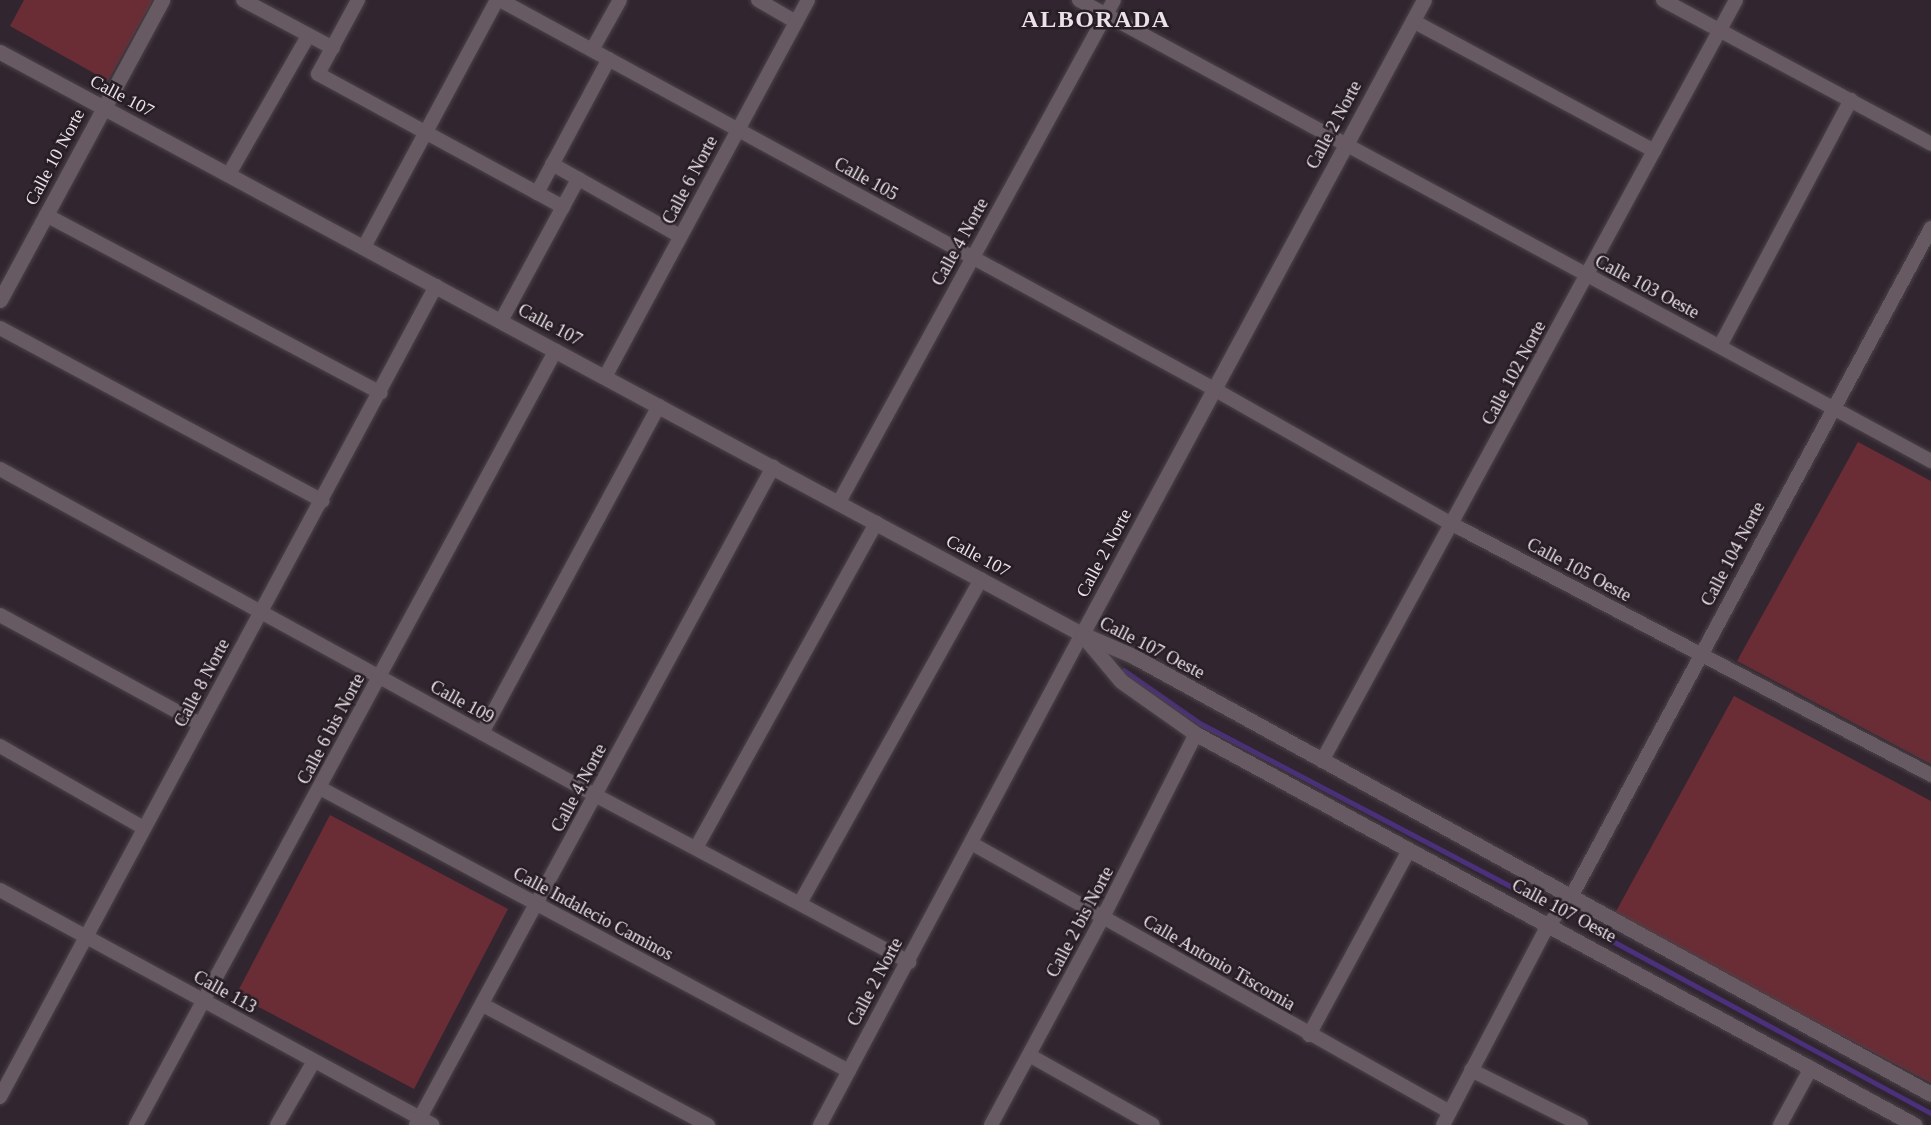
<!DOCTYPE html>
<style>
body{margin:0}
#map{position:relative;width:1931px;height:1125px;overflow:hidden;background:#31262f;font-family:Georgia,serif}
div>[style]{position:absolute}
.green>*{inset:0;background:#6a2d36}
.stream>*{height:4.5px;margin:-2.25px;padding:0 2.25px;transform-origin:2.25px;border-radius:2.25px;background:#4b307b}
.roads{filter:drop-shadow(0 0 2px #4b4249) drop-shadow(0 0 2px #4b4249)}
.minor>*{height:14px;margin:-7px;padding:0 7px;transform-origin:7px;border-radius:7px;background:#675a63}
.tertiary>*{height:15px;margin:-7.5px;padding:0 7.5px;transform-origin:7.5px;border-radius:7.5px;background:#675a63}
span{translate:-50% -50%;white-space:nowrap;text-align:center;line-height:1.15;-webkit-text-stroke:5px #271d25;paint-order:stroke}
.street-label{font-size:18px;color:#eae2e8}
.district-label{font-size:24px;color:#eae2e8;font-weight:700;letter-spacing:1.5px}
</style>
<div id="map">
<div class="green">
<div style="clip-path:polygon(24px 0,153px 0,108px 81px,10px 26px)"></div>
<div style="clip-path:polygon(1858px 442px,1931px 481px,1931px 764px,1737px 661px)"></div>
<div style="clip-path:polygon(1734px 696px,1931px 801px,1931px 1083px,1614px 915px)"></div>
<div style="clip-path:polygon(330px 815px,508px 909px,414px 1089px,236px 995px)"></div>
</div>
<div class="stream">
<div style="left:1124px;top:670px;width:93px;rotate:34.9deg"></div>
<div style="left:1200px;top:723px;width:383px;rotate:27.7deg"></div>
<div style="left:1585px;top:926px;width:393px;rotate:28.4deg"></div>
</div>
<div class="roads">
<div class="minor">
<div style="left:243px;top:0;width:102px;rotate:28.1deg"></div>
<div style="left:358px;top:0;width:84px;rotate:118.4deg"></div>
<div style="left:318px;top:74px;width:279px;rotate:28.5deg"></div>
<div style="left:500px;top:0;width:813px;rotate:28.58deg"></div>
<div style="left:1214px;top:389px;width:274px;rotate:29.6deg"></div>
<div style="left:1452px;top:524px;width:541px;rotate:27.65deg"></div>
<div style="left:758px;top:0;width:44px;rotate:30.1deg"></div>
<div style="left:1079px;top:0;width:969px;rotate:28.42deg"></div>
<div style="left:1663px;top:0;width:304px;rotate:28.2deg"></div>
<div style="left:1413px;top:21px;width:274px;rotate:28.3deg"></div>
<div style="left:592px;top:50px;width:57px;rotate:-60.8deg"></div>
<div style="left:552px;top:164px;width:147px;rotate:29.4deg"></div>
<div style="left:229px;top:174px;width:159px;rotate:-60.2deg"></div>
<div style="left:537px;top:193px;width:152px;rotate:-61.8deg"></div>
<div style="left:46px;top:215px;width:379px;rotate:28deg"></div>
<div style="left:364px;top:247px;width:281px;rotate:-61.7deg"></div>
<div style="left:501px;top:321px;width:162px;rotate:-61.5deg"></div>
<div style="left:0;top:328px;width:366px;rotate:28.2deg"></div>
<div style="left:1720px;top:346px;width:279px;rotate:-62deg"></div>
<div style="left:605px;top:377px;width:428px;rotate:-61.7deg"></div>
<div style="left:0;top:469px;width:678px;rotate:28.72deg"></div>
<div style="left:595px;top:795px;width:356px;rotate:28deg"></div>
<div style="left:839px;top:502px;width:572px;rotate:-61.29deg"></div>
<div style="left:0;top:615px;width:228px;rotate:28.6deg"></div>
<div style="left:482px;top:733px;width:372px;rotate:-61.6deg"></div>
<div style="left:0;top:746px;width:166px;rotate:29.7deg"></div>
<div style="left:1322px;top:761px;width:866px;rotate:-61.45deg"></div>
<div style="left:320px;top:788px;width:600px;rotate:28.15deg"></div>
<div style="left:971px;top:843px;width:549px;rotate:29.32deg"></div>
<div style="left:696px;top:848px;width:372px;rotate:-61deg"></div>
<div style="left:0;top:890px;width:492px;rotate:28.5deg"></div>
<div style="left:800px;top:903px;width:371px;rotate:-60.8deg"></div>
<div style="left:483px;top:1005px;width:255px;rotate:28.1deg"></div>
<div style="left:1309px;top:1035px;width:210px;rotate:-61.6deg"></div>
<div style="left:1029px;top:1055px;width:142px;rotate:29.4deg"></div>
<div style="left:1471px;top:1070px;width:123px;rotate:26.6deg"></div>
<div style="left:0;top:1097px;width:921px;rotate:-61.74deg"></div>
<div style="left:136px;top:1125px;width:881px;rotate:-61.55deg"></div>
<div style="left:277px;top:1125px;width:74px;rotate:-60deg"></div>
<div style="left:416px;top:1125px;width:749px;rotate:-61.52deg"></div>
<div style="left:820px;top:1125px;width:557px;rotate:-61.92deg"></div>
<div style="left:991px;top:1125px;width:236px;rotate:-61.7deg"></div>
<div style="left:1103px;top:917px;width:205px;rotate:-63.1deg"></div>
<div style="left:1443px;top:1125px;width:226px;rotate:-62.3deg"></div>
<div style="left:1548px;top:925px;width:34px;rotate:-50deg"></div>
<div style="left:1570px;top:899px;width:762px;rotate:-61.72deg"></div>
<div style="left:1780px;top:1125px;width:65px;rotate:-61.5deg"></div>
</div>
<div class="tertiary">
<div style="left:0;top:52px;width:1229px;rotate:28.28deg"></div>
<div style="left:1082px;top:634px;width:56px;rotate:23.3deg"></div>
<div style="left:1133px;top:656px;width:910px;rotate:28.76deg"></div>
<div style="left:0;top:300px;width:341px;rotate:-61.6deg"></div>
<div style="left:1082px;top:634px;width:720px;rotate:-61.66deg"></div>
<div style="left:1084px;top:637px;width:57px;rotate:49.9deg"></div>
<div style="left:1121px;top:681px;width:92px;rotate:35.2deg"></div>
<div style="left:1196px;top:734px;width:818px;rotate:28.54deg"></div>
</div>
</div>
<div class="street-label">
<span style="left:122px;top:96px;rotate:28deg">Calle 107</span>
<span style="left:1334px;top:125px;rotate:-62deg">Calle 2 Norte</span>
<span style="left:55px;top:157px;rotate:-62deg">Calle 10 Norte</span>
<span style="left:866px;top:179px;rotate:29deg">Calle 105</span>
<span style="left:690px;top:180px;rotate:-62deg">Calle 6 Norte</span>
<span style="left:960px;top:242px;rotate:-61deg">Calle 4 Norte</span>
<span style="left:1647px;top:287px;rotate:28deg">Calle 103 Oeste</span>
<span style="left:550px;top:325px;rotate:28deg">Calle 107</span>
<span style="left:1514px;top:373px;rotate:-62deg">Calle 102 Norte</span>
<span style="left:1104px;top:553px;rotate:-62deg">Calle 2 Norte</span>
<span style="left:1733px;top:554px;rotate:-62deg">Calle 104 Norte</span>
<span style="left:978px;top:556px;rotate:28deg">Calle 107</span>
<span style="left:1579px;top:570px;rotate:28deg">Calle 105 Oeste</span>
<span style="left:1152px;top:648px;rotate:27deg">Calle 107 Oeste</span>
<span style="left:202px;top:683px;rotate:-62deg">Calle 8 Norte</span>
<span style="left:462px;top:702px;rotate:29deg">Calle 109</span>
<span style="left:331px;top:729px;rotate:-62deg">Calle 6 bis Norte</span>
<span style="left:579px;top:788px;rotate:-62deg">Calle 4 Norte</span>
<span style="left:1564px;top:911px;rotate:28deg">Calle 107 Oeste</span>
<span style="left:593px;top:914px;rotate:28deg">Calle Indalecio Caminos</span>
<span style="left:1080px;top:922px;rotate:-62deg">Calle 2 bis Norte</span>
<span style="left:1219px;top:963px;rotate:30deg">Calle Antonio Tiscornia</span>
<span style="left:875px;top:982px;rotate:-62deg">Calle 2 Norte</span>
<span style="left:225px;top:992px;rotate:29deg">Calle 113</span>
</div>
<div class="district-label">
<span style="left:1096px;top:20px">ALBORADA</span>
</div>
</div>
